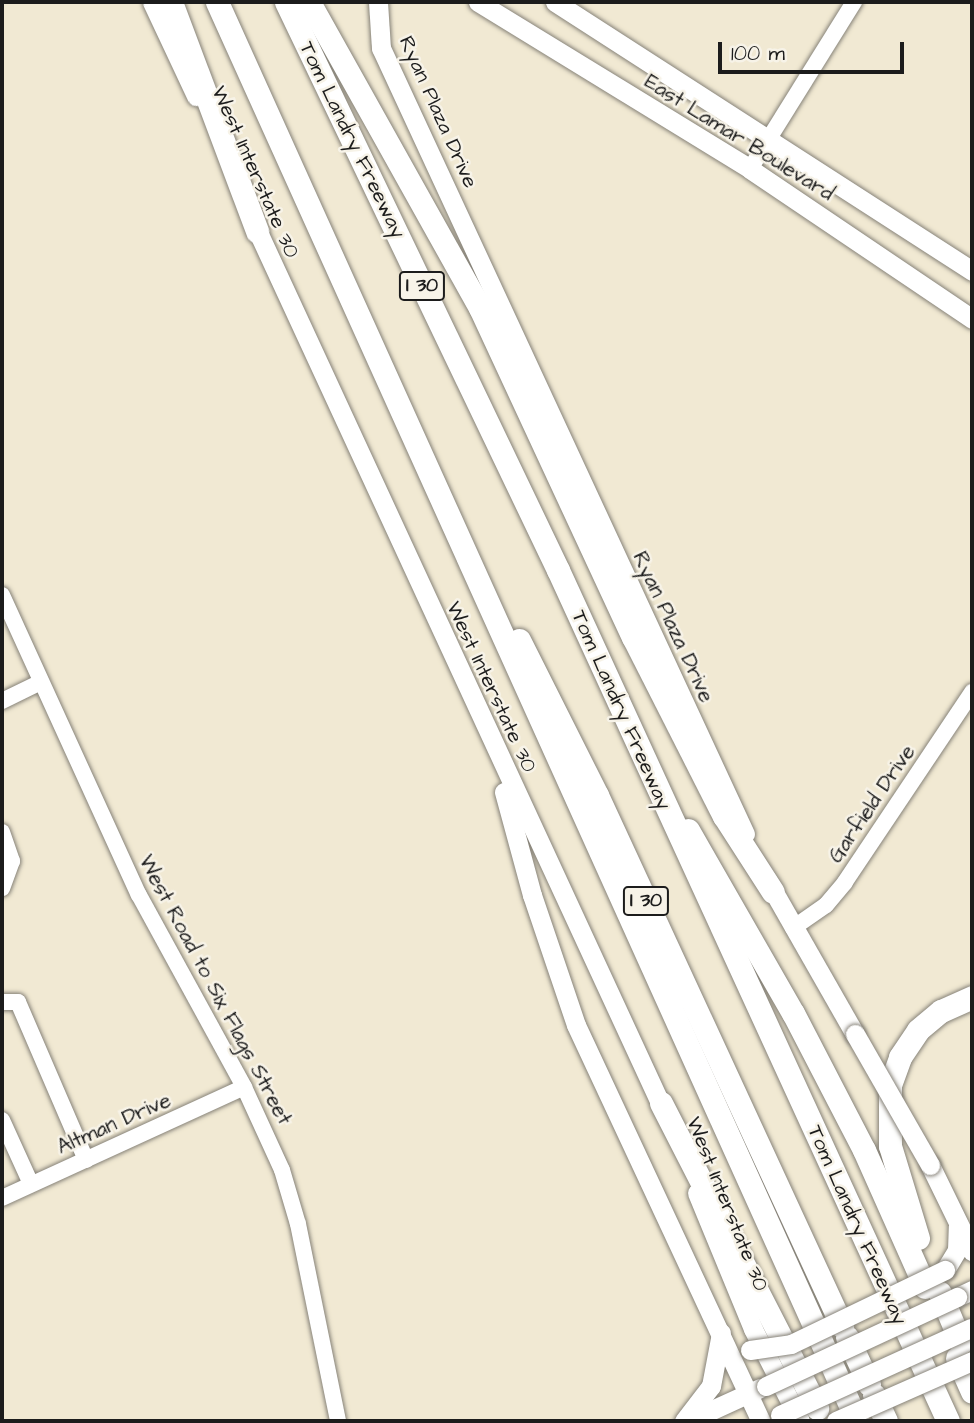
<!DOCTYPE html>
<style>
body{margin:0}
#map{position:relative;width:974px;height:1423px;overflow:hidden;background:#f1e9d3;font-family:"Architects Daughter",sans-serif}
div>[style]{position:absolute}
.roads{filter:drop-shadow(0 0 2px #868278) drop-shadow(0 0 2px #868278)}
.minor>*{height:16px;margin:-8px;padding:0 8px;transform-origin:8px;border-radius:8px;background:#fff}
.major>*{height:19px;margin:-9.5px;padding:0 9.5px;transform-origin:9.5px;border-radius:9.5px;background:#fff}
.highway>*{height:23px;margin:-11.5px;padding:0 11.5px;transform-origin:11.5px;border-radius:11.5px;background:#fff}
.bridges{filter:drop-shadow(0 0 2px #868278) drop-shadow(0 0 2px #868278)}
.major-bridge>*{height:19px;margin:-9.5px;padding:0 9.5px;transform-origin:9.5px;border-radius:9.5px;background:#fff}
span{translate:-50% -50%;white-space:nowrap;text-align:center;line-height:1.15;-webkit-text-stroke:5px #f7f3e8;paint-order:stroke}
.shield-label span{padding:2px 5px;background:#f7f3e8;border:2px solid;border-radius:5px;-webkit-text-stroke-width:0}
.shield-label{font-size:19px;color:#1c1c1c;font-weight:700}
.street-label{font-size:21px;color:#1c1c1c}
.frame{position:absolute;inset:0;border:4px solid #1c1c1c;pointer-events:none}
.scale{position:absolute;left:718px;top:42px;width:186px;height:32px;box-sizing:border-box;border:4px solid #1c1c1c;border-top:0;padding-left:9px;font-size:21px;line-height:24px;white-space:nowrap;color:#1c1c1c;-webkit-text-stroke:5px #f7f3e8;paint-order:stroke}
</style>
<div id="map">
<div class="roads">
<div class="minor">
<div style="left:750px;top:169px;width:197px;rotate:-58.1deg"></div>
<div style="left:2px;top:595px;width:330px;rotate:65.5deg"></div>
<div style="left:139px;top:895px;width:219px;rotate:61.3deg"></div>
<div style="left:244px;top:1087px;width:91px;rotate:65.4deg"></div>
<div style="left:282px;top:1170px;width:56px;rotate:73.5deg"></div>
<div style="left:298px;top:1224px;width:201px;rotate:78.5deg"></div>
<div style="left:2px;top:701px;width:43px;rotate:-26deg"></div>
<div style="left:2px;top:832px;width:31px;rotate:71deg"></div>
<div style="left:12px;top:861px;width:29px;rotate:110deg"></div>
<div style="left:793px;top:928px;width:40px;rotate:-34.9deg"></div>
<div style="left:826px;top:905px;width:30px;rotate:-50deg"></div>
<div style="left:845px;top:882px;width:229px;rotate:-56.2deg"></div>
<div style="left:2px;top:1002px;width:16px"></div>
<div style="left:18px;top:1002px;width:172px;rotate:66.7deg"></div>
<div style="left:2px;top:1120px;width:70px;rotate:65.6deg"></div>
<div style="left:2px;top:1198px;width:266px;rotate:-24.6deg"></div>
</div>
<div class="major">
<div style="left:152px;top:2px;width:104px;rotate:64.9deg"></div>
<div style="left:378px;top:2px;width:46px;rotate:86.3deg"></div>
<div style="left:381px;top:48px;width:866px;rotate:65.15deg"></div>
<div style="left:478px;top:2px;width:319px;rotate:31.5deg"></div>
<div style="left:750px;top:169px;width:268px;rotate:34deg"></div>
<div style="left:555px;top:2px;width:496px;rotate:32.8deg"></div>
<div style="left:252px;top:219px;width:988px;rotate:65.22deg"></div>
<div style="left:504px;top:792px;width:107px;rotate:74.8deg"></div>
<div style="left:532px;top:895px;width:137px;rotate:71.3deg"></div>
<div style="left:576px;top:1025px;width:437px;rotate:65deg"></div>
<div style="left:767px;top:880px;width:177px;rotate:60.3deg"></div>
<div style="left:930px;top:1165px;width:96px;rotate:64deg"></div>
<div style="left:697px;top:1193px;width:147px;rotate:67.6deg"></div>
<div style="left:753px;top:1329px;width:103px;rotate:62.9deg"></div>
<div style="left:945px;top:1270px;width:23px;rotate:-59deg"></div>
<div style="left:957px;top:1250px;width:24px;rotate:-88deg"></div>
<div style="left:957px;top:1297px;width:17px;rotate:-25deg"></div>
<div style="left:684px;top:1421px;width:44px;rotate:-52.4deg"></div>
<div style="left:711px;top:1386px;width:54px;rotate:-79.3deg"></div>
<div style="left:688px;top:1421px;width:79px;rotate:-24.6deg"></div>
</div>
<div class="highway">
<div style="left:171px;top:2px;width:245px;rotate:69.4deg"></div>
<div style="left:217px;top:2px;width:1557px;rotate:65.72deg"></div>
<div style="left:286px;top:2px;width:630px;rotate:64.41deg"></div>
<div style="left:558px;top:570px;width:936px;rotate:65.38deg"></div>
<div style="left:309px;top:2px;width:351px;rotate:60.8deg"></div>
<div style="left:480px;top:308px;width:363px;rotate:65.1deg"></div>
<div style="left:633px;top:637px;width:201px;rotate:63.1deg"></div>
<div style="left:724px;top:816px;width:90px;rotate:57.2deg"></div>
<div style="left:519px;top:640px;width:174px;rotate:63.3deg"></div>
<div style="left:597px;top:795px;width:585px;rotate:65.23deg"></div>
<div style="left:688px;top:830px;width:211px;rotate:60.2deg"></div>
<div style="left:793px;top:1013px;width:154px;rotate:62.6deg"></div>
<div style="left:864px;top:1150px;width:150px;rotate:66deg"></div>
<div style="left:661px;top:1103px;width:343px;rotate:62.9deg"></div>
<div style="left:918px;top:1238px;width:96px;rotate:-106.9deg"></div>
<div style="left:890px;top:1146px;width:61px;rotate:-90deg"></div>
<div style="left:890px;top:1085px;width:30px;rotate:-70deg"></div>
<div style="left:900px;top:1057px;width:32px;rotate:-56deg"></div>
<div style="left:918px;top:1030px;width:30px;rotate:-40deg"></div>
<div style="left:941px;top:1011px;width:34px;rotate:-24deg"></div>
<div style="left:940px;top:1293px;width:54px;rotate:67.2deg"></div>
<div style="left:847px;top:1337px;width:52px;rotate:64.9deg"></div>
<div style="left:957px;top:1358px;width:37px;rotate:66deg"></div>
<div style="left:874px;top:1395px;width:29px;rotate:65deg"></div>
</div>
</div>
<div class="bridges">
<div class="major-bridge">
<div style="left:855px;top:1034px;width:151px;rotate:60.2deg"></div>
<div style="left:750px;top:1350px;width:41px;rotate:-8.3deg"></div>
<div style="left:791px;top:1344px;width:171px;rotate:-25.7deg"></div>
<div style="left:766px;top:1386px;width:211px;rotate:-25deg"></div>
<div style="left:780px;top:1415px;width:210px;rotate:-24.5deg"></div>
<div style="left:836px;top:1421px;width:149px;rotate:-23.8deg"></div>
</div>
</div>
<div class="shield-label">
<span style="left:422px;top:286px">I 30</span>
<span style="left:646px;top:901px">I 30</span>
</div>
<div class="street-label">
<span style="left:438px;top:112px;rotate:66deg">Ryan Plaza Drive</span>
<span style="left:739px;top:138px;rotate:32deg">East Lamar Boulevard</span>
<span style="left:352px;top:140px;rotate:64deg">Tom Landry Freeway</span>
<span style="left:255px;top:172px;rotate:66deg">West Interstate 30</span>
<span style="left:673px;top:627px;rotate:65deg">Ryan Plaza Drive</span>
<span style="left:491px;top:687px;rotate:65deg">West Interstate 30</span>
<span style="left:621px;top:710px;rotate:66deg">Tom Landry Freeway</span>
<span style="left:872px;top:804px;rotate:-56deg">Garfield Drive</span>
<span style="left:215px;top:990px;rotate:62deg">West Road to Six Flags Street</span>
<span style="left:114px;top:1124px;rotate:-24deg">Altman Drive</span>
<span style="left:727px;top:1204px;rotate:68deg">West Interstate 30</span>
<span style="left:857px;top:1225px;rotate:66deg">Tom Landry Freeway</span>
</div>
<div class="frame"></div>
<div class="scale">100 m</div>
</div>
